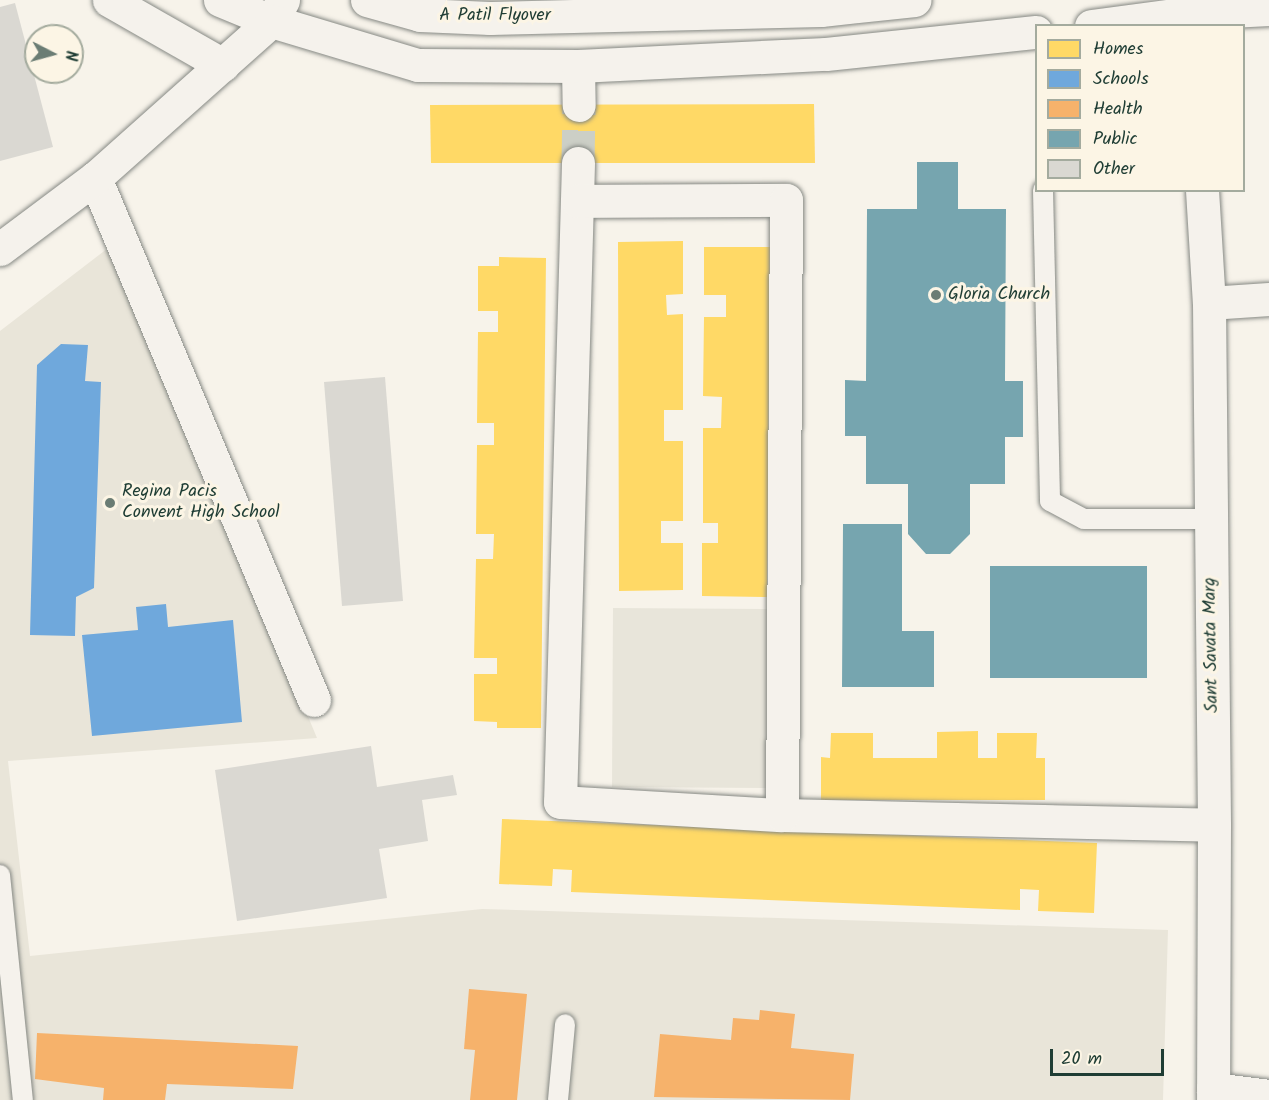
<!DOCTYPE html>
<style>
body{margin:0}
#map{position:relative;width:1269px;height:1100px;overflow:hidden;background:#f7f3ea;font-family:Kalam,sans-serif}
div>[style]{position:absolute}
.built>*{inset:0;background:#e9e5d9}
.green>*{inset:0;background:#e8e5da}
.homes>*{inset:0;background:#ffd966}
.schools>*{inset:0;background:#6fa8dc}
.health>*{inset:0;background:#f6b26b}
.public>*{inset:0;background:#76a5af}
.building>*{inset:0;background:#dad8d2}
.minor-tunnel>*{height:33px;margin-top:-16.5px;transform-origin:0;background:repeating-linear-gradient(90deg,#cccfc6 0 33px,transparent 0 49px)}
.roads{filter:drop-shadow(0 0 2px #868984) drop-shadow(0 0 2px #868984)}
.service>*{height:20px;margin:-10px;padding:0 10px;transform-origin:10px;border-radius:10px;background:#f5f2ec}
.minor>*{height:33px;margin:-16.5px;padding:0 16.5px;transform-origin:16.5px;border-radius:16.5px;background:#f5f2ec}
.tertiary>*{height:33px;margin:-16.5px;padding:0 16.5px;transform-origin:16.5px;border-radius:16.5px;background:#f5f2ec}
.trunk>*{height:33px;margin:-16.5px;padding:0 16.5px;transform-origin:16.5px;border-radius:16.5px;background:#f5f2ec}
.dots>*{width:16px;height:16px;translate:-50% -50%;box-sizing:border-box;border:3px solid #fcf5e5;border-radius:50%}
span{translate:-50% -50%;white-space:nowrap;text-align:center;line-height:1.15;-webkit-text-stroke:6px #fcf5e5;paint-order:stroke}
.street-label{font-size:18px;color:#1f3d34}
.poi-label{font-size:18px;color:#1f3d34}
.left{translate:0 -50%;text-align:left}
.legend{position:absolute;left:1035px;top:24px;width:210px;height:168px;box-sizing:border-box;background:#fcf5e5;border:2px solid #a4ab9e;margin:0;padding:8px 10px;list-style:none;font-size:18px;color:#1f3d34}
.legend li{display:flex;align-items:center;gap:12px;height:30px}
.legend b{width:30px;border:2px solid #a4ab9e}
.north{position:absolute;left:24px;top:24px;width:60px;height:60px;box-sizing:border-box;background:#fcf5e5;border:2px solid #a4ab9e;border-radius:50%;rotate:96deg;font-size:16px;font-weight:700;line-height:24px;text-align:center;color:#1f3d34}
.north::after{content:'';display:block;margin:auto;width:21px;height:27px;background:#6b7d74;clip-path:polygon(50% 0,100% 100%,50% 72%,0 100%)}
.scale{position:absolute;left:1050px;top:1049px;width:114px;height:27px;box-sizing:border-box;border:3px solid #1f3d34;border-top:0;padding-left:8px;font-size:18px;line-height:21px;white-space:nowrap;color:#1f3d34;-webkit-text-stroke:4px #fcf5e5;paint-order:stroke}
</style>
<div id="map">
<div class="built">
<div style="clip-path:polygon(112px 245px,317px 738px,8px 761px,30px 956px,482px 909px,1168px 930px,1163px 1100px,0 1100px,0 331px)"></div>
</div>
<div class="green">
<div style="clip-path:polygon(613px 608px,768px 609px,768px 788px,612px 787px)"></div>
</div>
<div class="homes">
<div style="clip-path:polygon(814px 104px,815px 163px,431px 163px,430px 105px)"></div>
<div style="clip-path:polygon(683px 241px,683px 294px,666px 295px,667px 315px,683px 314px,683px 410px,664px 410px,664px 441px,683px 441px,683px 521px,661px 521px,661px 543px,683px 543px,683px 590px,619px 591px,618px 242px)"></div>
<div style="clip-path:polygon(704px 247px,770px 247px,767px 597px,702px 596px,702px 543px,718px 543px,718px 523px,703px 523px,703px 428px,721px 428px,722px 397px,703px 396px,704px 317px,726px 317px,726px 295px,704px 295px)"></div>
<div style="clip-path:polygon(499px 257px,546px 258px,541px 728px,497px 728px,497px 722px,474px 721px,474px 674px,497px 674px,497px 658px,474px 658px,476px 559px,493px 559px,494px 534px,476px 534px,477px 445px,494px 445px,494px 423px,477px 423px,478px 332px,498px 332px,498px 311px,478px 311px,478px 266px,499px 266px)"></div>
<div style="clip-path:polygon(978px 731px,978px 758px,997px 758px,997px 733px,1037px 733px,1036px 758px,1045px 758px,1045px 800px,821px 800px,821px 757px,830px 758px,831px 733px,873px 733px,873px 758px,937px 758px,937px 732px)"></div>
<div style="clip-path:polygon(502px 819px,1097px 843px,1094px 913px,1038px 911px,1039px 890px,1020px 889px,1020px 910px,571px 892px,572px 870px,553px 869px,552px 886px,499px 884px)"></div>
</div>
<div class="schools">
<div style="clip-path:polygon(61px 344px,88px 345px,85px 381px,101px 382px,94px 588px,76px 597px,75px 636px,30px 635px,37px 365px)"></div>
<div style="clip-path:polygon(166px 604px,168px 627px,233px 620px,242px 722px,92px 736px,82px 635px,138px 630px,136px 607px)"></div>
</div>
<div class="health">
<div style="clip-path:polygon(469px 989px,527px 994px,517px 1100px,470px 1100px,475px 1050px,464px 1049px)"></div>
<div style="clip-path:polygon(760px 1010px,795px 1014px,791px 1048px,854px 1054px,850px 1100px,654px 1097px,660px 1034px,731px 1040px,733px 1018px,759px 1020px)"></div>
<div style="clip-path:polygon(37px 1033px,298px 1046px,293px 1089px,167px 1084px,165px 1100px,103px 1100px,104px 1088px,35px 1079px)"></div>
</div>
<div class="public">
<div style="clip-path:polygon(917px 162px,958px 162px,958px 209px,1006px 209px,1005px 381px,1023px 381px,1023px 437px,1005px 437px,1005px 484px,970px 484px,970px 534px,950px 554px,926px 554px,908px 534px,908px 484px,866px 484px,866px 436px,845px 436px,845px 380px,866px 381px,867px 209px,917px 209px)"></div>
<div style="clip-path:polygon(843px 524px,902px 524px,902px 631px,934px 631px,934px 687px,842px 687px)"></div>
<div style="clip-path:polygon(990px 566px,1147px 566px,1147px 678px,990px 678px)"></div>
</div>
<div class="building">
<div style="clip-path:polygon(15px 3px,53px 147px,0 161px,0 7px)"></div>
<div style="clip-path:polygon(385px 377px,403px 601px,342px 606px,324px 382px)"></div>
<div style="clip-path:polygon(371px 746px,377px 787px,453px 775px,457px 795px,422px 800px,428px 841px,379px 849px,387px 898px,237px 921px,215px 770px)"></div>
</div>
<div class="minor-tunnel">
<div style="left:578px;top:163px;width:58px;rotate:-89deg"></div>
</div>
<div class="roads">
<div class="service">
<div style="left:1043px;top:190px;width:311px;rotate:88.7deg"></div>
<div style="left:1050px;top:501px;width:38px;rotate:28deg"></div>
<div style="left:1084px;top:519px;width:126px"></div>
<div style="left:0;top:875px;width:226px;rotate:84.2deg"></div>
<div style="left:558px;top:1100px;width:76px;rotate:-84.7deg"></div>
</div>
<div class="minor">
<div style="left:109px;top:0;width:131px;rotate:29.7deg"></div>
<div style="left:578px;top:66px;width:39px;rotate:89deg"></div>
<div style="left:578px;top:163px;width:639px;rotate:91.61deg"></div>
<div style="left:560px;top:802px;width:222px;rotate:3.4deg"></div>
<div style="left:782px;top:815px;width:432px;rotate:1.3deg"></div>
<div style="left:95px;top:178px;width:566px;rotate:67.24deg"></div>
<div style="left:578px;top:201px;width:208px;rotate:-0.3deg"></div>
<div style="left:786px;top:200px;width:615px;rotate:90.37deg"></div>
<div style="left:0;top:249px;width:119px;rotate:-36.8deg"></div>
<div style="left:95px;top:178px;width:236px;rotate:-41.7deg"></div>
<div style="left:271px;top:21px;width:24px;rotate:-60deg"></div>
<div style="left:1209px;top:303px;width:60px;rotate:-3.8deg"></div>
<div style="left:1213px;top:1089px;width:56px;rotate:7.1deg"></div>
</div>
<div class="tertiary">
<div style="left:1202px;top:190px;width:113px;rotate:86.5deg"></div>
<div style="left:1209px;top:303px;width:522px;rotate:89.45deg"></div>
<div style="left:1214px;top:825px;width:275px;rotate:90.2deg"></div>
</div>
<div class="trunk">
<div style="left:220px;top:0;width:55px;rotate:22.4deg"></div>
<div style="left:271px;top:21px;width:153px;rotate:16.7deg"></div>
<div style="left:418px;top:65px;width:160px;rotate:0.4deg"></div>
<div style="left:578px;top:66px;width:248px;rotate:-2.8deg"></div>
<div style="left:826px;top:54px;width:211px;rotate:-6deg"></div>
<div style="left:367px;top:0;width:55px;rotate:15.8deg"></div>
<div style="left:420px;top:15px;width:70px;rotate:2.5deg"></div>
<div style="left:490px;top:18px;width:331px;rotate:-1.4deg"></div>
<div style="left:821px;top:10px;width:94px;rotate:-6.1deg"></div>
<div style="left:1091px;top:26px;width:100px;rotate:-7.5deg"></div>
<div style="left:1190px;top:13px;width:79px;rotate:-2.9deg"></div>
</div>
</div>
<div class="dots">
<div style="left:936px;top:295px;background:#6b7d74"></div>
<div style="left:110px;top:503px;background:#6b7d74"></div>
</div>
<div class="street-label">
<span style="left:495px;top:16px">A Patil Flyover</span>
<span style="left:1212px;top:645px;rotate:-91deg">Sant Savata Marg</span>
</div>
<div class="poi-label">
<span class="left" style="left:948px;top:295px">Gloria Church</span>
<span class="left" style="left:122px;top:503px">Regina Pacis<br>Convent High School</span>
</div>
<ul class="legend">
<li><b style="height:16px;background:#ffd966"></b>Homes</li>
<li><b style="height:16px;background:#6fa8dc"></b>Schools</li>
<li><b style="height:16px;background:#f6b26b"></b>Health</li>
<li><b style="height:16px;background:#76a5af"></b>Public</li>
<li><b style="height:16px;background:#dad8d2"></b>Other</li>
</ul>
<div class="north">N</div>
<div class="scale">20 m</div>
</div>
